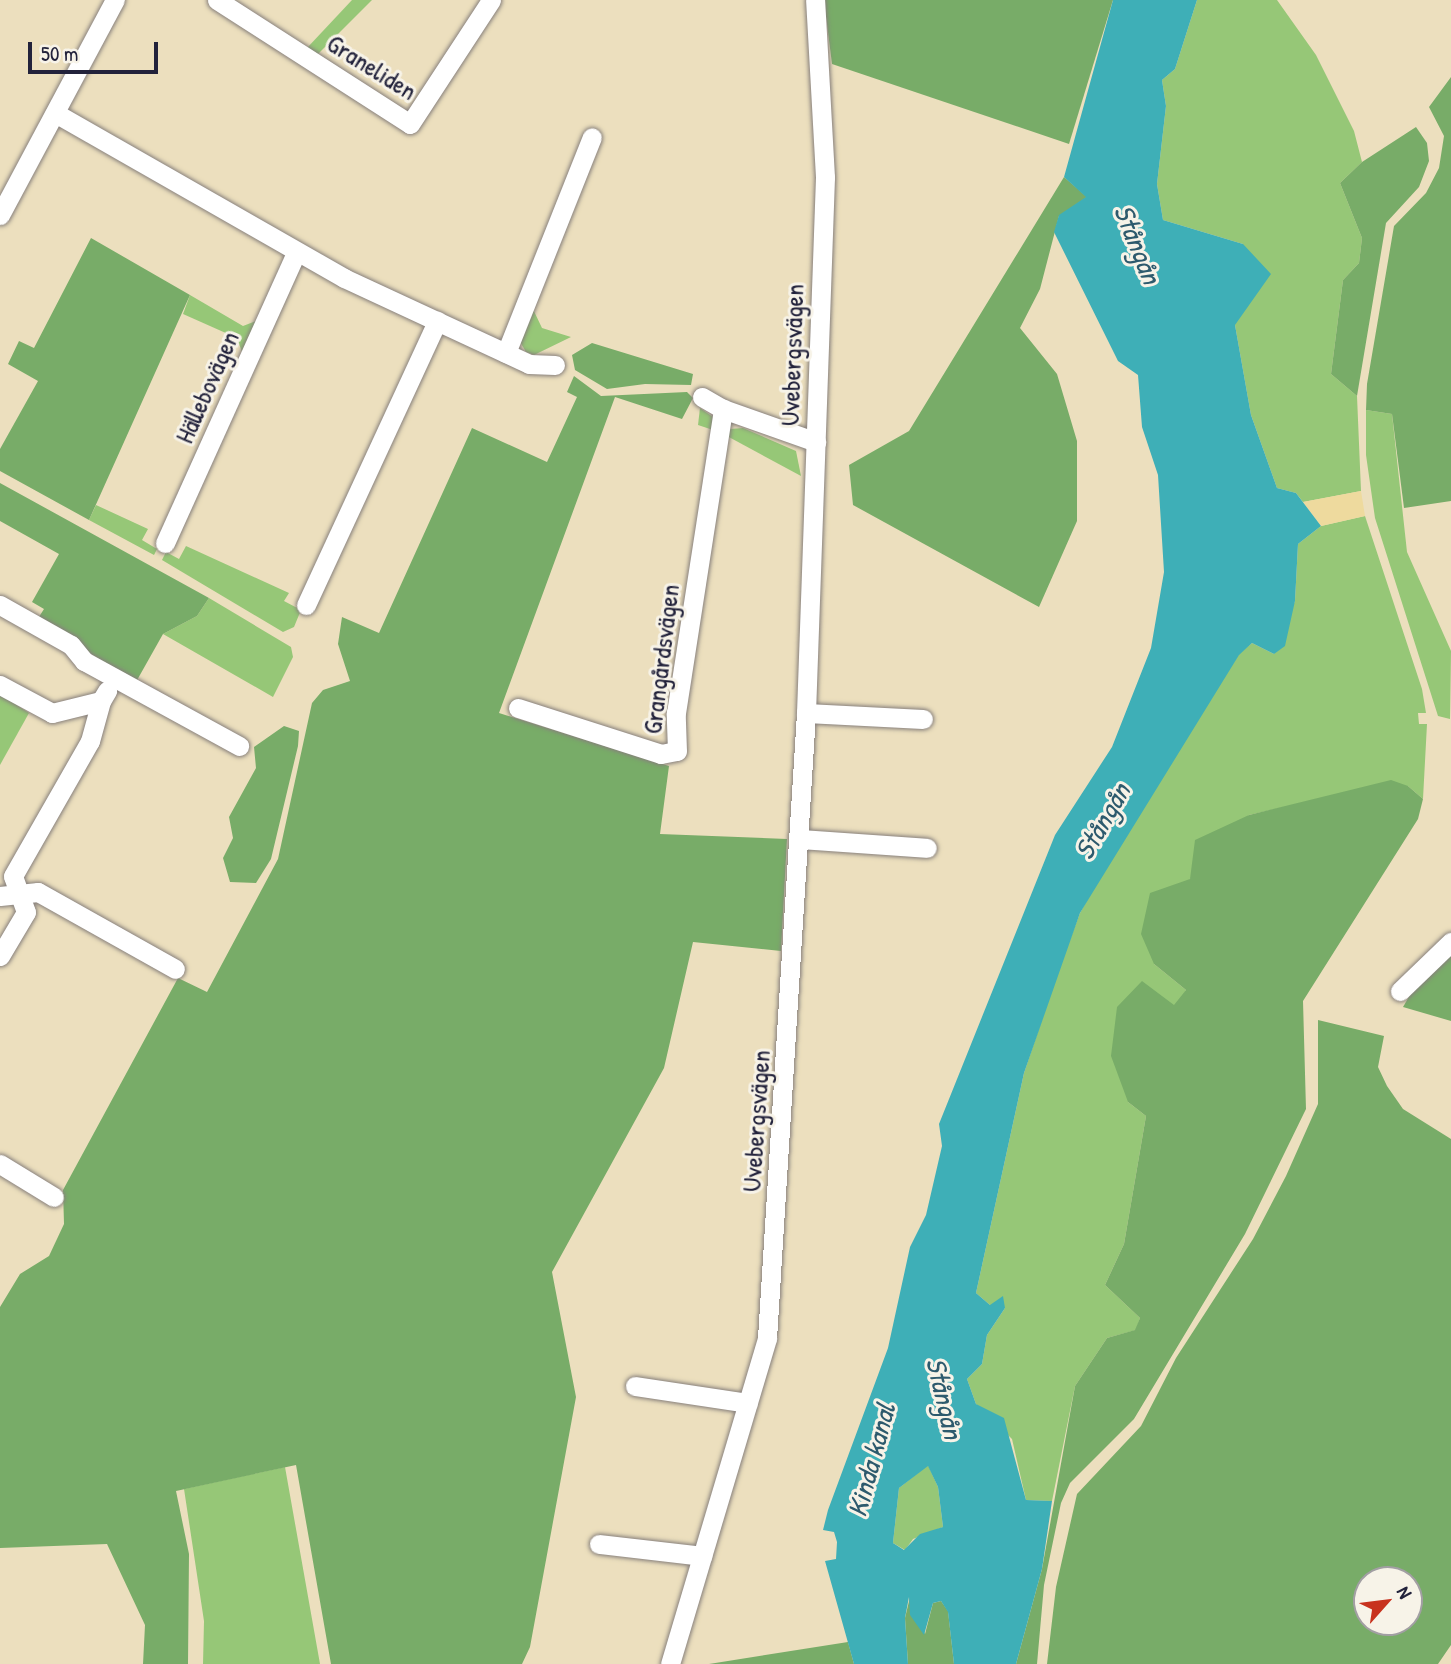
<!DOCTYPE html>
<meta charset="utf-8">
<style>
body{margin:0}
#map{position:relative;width:1451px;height:1664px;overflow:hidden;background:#ecdfbe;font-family:"Patrick Hand",sans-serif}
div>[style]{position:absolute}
.green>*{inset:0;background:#96c777}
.forest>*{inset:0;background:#78ac68}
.sand>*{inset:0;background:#eeda9e}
.water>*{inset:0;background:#3eafb7}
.roads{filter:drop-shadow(0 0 2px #87807c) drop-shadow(0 0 2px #87807c)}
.minor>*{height:19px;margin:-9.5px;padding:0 9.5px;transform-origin:9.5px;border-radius:9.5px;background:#fff}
span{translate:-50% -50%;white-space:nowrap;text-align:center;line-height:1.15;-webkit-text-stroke:6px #f7f3e8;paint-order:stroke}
.street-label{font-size:26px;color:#22223b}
.water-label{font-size:28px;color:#2d5a6d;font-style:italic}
.north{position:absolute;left:1353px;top:1566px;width:70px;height:70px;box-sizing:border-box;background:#f7f3e8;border:2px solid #a29fa3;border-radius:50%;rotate:62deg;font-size:19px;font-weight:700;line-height:28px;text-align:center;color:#22223b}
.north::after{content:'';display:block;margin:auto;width:24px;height:32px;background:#c8321e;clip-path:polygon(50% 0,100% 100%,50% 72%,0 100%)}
.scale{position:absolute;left:28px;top:42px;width:130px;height:32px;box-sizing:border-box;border:4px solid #22223b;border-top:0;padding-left:9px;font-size:21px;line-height:24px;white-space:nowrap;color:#22223b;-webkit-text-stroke:5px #f7f3e8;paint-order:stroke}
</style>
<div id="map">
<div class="green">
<div style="clip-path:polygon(352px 0,372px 0,317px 55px,307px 48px)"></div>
<div style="clip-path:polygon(1197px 0,1277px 0,1316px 55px,1354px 131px,1362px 162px,1340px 183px,1362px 238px,1359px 263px,1343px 280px,1331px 374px,1357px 396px,1361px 491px,1303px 502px,1296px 493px,1277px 488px,1251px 415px,1235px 325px,1243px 244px,1163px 220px,1157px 184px,1166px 106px,1162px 80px,1175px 69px)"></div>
<div style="clip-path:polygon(190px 295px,243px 326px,256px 321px,242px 352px,237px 338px,183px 314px)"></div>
<div style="clip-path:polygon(531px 305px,542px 328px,571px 337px,534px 355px,526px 352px,519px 340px)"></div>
<div style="clip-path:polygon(700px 408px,713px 417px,713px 430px,698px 425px)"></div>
<div style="clip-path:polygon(1366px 410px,1392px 414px,1407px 552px,1451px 651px,1450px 719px,1438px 716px,1375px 518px,1366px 455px)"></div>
<div style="clip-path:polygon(743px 428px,796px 451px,801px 476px,727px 436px,730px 429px)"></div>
<div style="clip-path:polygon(96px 505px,148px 529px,142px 540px,157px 549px,154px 555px,89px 520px)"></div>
<div style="clip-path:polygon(1365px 516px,1422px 689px,1426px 713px,1418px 713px,1419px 724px,1427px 724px,1423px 799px,1408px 786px,1351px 792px,1249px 815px,1190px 879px,1154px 964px,1186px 990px,1128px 1102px,1146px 1116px,1124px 1244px,1105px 1285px,1140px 1318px,1136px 1330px,1107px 1338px,1075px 1386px,1052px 1501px,1026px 1500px,1012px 1439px,976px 1404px,967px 1379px,982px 1364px,987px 1335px,1005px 1308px,990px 1305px,976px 1293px,1024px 1073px,1060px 966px,1080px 913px,1112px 855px,1239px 654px,1252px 643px,1274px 654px,1295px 601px,1298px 544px,1321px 526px)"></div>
<div style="clip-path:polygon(186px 546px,289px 593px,284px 601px,301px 610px,294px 627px,283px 632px,162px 560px,166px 552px,179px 559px)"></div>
<div style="clip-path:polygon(209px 598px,291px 647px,293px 657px,273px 697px,163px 634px,197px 616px)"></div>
<div style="clip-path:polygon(0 694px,29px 713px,0 765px)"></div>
<div style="clip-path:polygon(928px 1465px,938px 1487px,943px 1527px,913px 1539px,905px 1550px,893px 1543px,899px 1488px)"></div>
<div style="clip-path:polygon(285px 1467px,320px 1664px,203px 1664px,204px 1621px,184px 1489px)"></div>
</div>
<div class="forest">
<div style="clip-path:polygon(824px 0,1113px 0,1069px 144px,832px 64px)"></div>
<div style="clip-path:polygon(1451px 77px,1451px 501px,1404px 508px,1392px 414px,1366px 410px,1367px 384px,1394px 226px,1426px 193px,1439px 168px,1444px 136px,1429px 107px)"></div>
<div style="clip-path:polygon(1416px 127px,1427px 143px,1429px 161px,1419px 187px,1386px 223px,1357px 396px,1331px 374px,1343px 280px,1359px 263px,1362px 238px,1340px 183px,1362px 162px)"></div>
<div style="clip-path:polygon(1064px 177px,1087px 197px,1059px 216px,1040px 289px,1020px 328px,1057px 374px,1077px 441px,1077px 521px,1039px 607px,853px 505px,849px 465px,909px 431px)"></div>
<div style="clip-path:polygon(91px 238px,190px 295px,89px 520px,0 471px,0 449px,38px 381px,8px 364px,19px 341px,34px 348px)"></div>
<div style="clip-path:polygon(592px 343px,693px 374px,691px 385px,645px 384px,607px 389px,575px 370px,572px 355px)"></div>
<div style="clip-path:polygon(574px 376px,601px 396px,687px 392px,693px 398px,682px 419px,615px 397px,499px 713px,669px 766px,660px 834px,787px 839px,781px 951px,693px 942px,664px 1068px,552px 1272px,576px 1397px,530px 1647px,522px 1664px,331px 1664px,296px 1465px,176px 1491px,189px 1554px,188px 1664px,143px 1664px,145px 1625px,107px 1544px,0 1548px,0 1307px,20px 1274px,49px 1256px,64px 1224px,63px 1190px,178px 978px,207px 992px,278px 859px,312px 703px,323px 690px,350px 681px,338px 644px,342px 617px,379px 633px,472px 428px,547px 462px,577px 397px,567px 392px)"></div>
<div style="clip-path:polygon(0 483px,209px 598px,197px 616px,163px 634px,136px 682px,37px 620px,44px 609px,32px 602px,59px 554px,0 521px)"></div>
<div style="clip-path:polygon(284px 726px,299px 731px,298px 746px,271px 859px,256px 883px,230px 882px,223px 858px,233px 838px,229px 817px,256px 768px,254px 747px)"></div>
<div style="clip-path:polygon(1391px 780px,1408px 786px,1423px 799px,1418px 819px,1303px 1001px,1306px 1109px,1245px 1234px,1134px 1419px,1070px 1483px,1061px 1503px,1044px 1585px,1037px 1664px,1016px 1664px,1042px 1569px,1075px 1386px,1107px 1338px,1135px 1330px,1140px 1318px,1105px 1285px,1124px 1244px,1146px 1116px,1128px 1102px,1111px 1056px,1117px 1007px,1142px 981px,1174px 1005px,1186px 990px,1154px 964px,1141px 934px,1150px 893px,1190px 879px,1195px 840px,1249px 815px)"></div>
<div style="clip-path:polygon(1451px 949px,1451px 1021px,1403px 1007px,1414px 988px)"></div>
<div style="clip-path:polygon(evenodd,1318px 1020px,1384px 1036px,1378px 1067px,1387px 1086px,1403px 1109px,1451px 1139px,1451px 1645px,1438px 1664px,1047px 1664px,1056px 1587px,1077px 1494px,1141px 1426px,1176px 1358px,1253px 1239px,1286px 1176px,1318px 1104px,1318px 1020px,1367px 1580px,1409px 1580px,1409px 1622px,1367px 1622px,1367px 1580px)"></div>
<div style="clip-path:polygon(910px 1597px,925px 1634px,933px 1603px,941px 1601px,948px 1611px,954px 1664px,908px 1664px,905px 1618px)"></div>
<div style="clip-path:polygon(848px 1642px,854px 1664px,709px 1664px)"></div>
</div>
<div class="sand">
<div style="clip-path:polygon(1361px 491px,1365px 516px,1321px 526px,1303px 502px)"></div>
</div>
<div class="water">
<div style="clip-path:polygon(evenodd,1113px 0,1197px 0,1175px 69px,1162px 80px,1166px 106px,1157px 184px,1163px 220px,1243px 244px,1271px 274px,1235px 325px,1251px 415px,1277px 488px,1296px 493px,1321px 526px,1298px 544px,1295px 601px,1285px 646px,1274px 654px,1252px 643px,1239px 655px,1080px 913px,1024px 1073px,976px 1293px,990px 1305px,1003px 1296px,1005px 1308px,987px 1335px,982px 1364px,967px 1379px,976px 1404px,1004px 1418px,1026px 1500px,1052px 1501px,1042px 1569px,1016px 1664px,954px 1664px,948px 1612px,941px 1601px,933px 1603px,924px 1635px,910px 1615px,909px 1597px,905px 1618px,908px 1664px,854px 1664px,825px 1561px,836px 1559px,837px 1542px,834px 1532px,823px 1530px,828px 1510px,888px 1348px,910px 1247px,926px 1215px,942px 1146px,939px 1124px,1055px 835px,1112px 747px,1151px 648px,1164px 572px,1158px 475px,1142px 427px,1138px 375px,1118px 361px,1054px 232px,1059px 215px,1086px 197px,1064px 177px,1113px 0,928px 1466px,938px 1487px,943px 1527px,920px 1534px,904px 1550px,893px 1543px,899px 1488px,928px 1466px)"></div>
</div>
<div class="roads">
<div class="minor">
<div style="left:217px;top:0;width:229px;rotate:32.7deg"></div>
<div style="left:410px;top:124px;width:148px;rotate:-56.8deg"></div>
<div style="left:55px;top:113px;width:333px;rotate:29.7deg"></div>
<div style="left:344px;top:278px;width:204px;rotate:24.9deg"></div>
<div style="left:529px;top:364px;width:26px;rotate:2deg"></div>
<div style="left:0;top:215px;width:244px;rotate:-61.9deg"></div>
<div style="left:506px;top:353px;width:232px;rotate:-68.3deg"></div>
<div style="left:702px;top:397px;width:24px;rotate:30deg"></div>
<div style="left:723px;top:409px;width:99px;rotate:19.5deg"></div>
<div style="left:165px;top:543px;width:318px;rotate:-65.7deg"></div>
<div style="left:0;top:605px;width:81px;rotate:29.4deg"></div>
<div style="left:71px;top:645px;width:21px;rotate:51deg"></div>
<div style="left:84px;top:661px;width:177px;rotate:28.7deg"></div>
<div style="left:306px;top:605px;width:313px;rotate:-65.2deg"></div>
<div style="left:0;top:685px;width:59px;rotate:28.3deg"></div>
<div style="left:52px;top:713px;width:50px;rotate:-13.8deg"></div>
<div style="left:101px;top:701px;width:12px;rotate:-59deg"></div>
<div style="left:518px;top:708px;width:150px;rotate:17.8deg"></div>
<div style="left:661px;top:754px;width:16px;rotate:-11deg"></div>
<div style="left:677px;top:751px;width:38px;rotate:-92deg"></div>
<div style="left:676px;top:713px;width:308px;rotate:-81.2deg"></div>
<div style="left:806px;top:713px;width:117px;rotate:2.9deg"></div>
<div style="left:799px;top:839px;width:128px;rotate:4deg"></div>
<div style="left:0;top:896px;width:38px;rotate:-6deg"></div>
<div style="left:38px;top:892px;width:157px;rotate:29.3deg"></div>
<div style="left:0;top:956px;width:51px;rotate:-59.4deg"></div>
<div style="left:26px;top:912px;width:38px;rotate:-110deg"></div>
<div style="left:13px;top:876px;width:155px;rotate:-60.3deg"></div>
<div style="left:90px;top:741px;width:41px;rotate:-74.6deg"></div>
<div style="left:1400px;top:991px;width:71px;rotate:-43.9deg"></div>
<div style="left:0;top:1164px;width:63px;rotate:31.4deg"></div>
<div style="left:635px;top:1386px;width:114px;rotate:8.6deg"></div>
<div style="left:599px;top:1544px;width:104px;rotate:6.6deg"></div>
<div style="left:670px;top:1664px;width:340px;rotate:-73.4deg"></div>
<div style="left:767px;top:1338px;width:626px;rotate:-86.43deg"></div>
<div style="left:806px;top:713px;width:536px;rotate:-87.97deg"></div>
<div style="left:825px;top:177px;width:177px;rotate:-93.2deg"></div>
</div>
</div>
<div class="street-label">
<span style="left:372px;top:67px;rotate:32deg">Graneliden</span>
<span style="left:792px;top:355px;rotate:-88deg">Uvebergsvägen</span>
<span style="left:207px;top:387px;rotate:-66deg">Hällebovägen</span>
<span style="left:661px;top:659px;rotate:-83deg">Grangårdsvägen</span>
<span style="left:756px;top:1121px;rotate:-86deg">Uvebergsvägen</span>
</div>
<div class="water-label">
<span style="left:1138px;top:244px;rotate:68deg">Stångån</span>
<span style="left:1102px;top:821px;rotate:-60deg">Stångån</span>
<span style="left:945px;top:1398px;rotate:77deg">Stångån</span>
<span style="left:871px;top:1460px;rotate:-75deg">Kinda kanal</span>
</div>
<div class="north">N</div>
<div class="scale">50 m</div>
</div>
